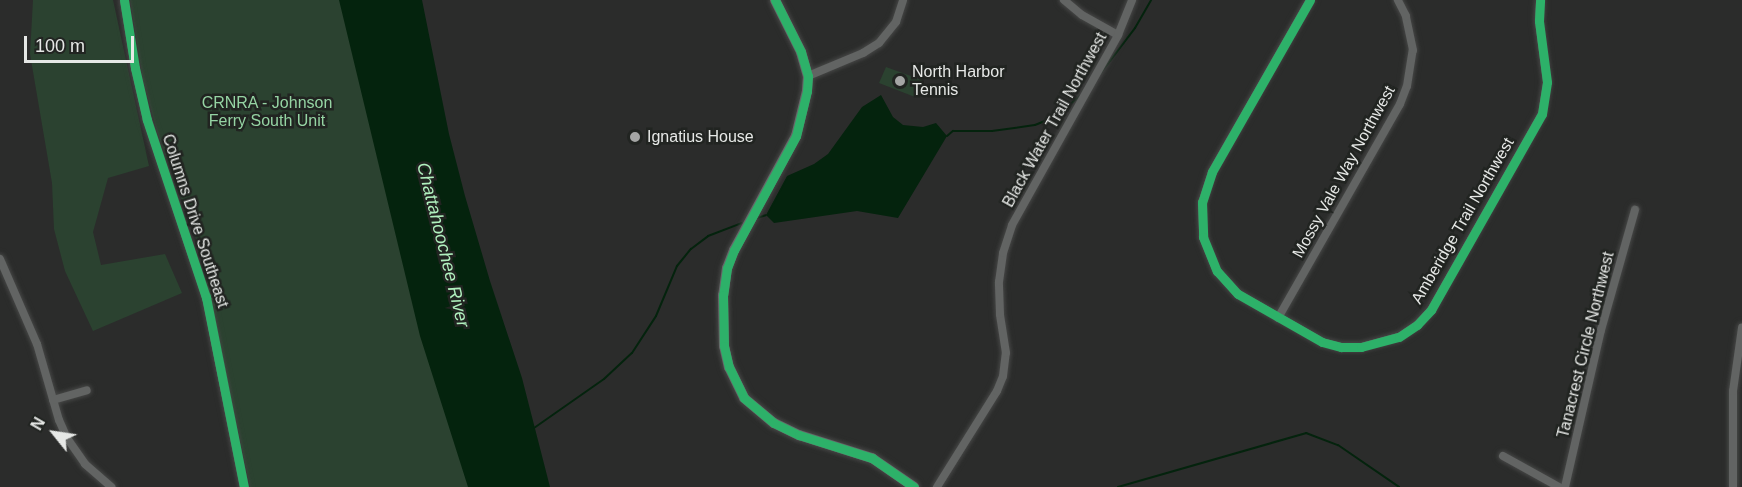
<!DOCTYPE html>
<style>
body{margin:0}
#map{position:relative;width:1742px;height:487px;overflow:hidden;background:#2b2c2b;font-family:Helvetica,sans-serif}
div>[style]{position:absolute}
.green>*{inset:0;background:#2b4230}
.water>*{inset:0;background:#04230d}
.stream>*{height:2px;margin:-1px;padding:0 1px;transform-origin:1px;border-radius:1px;background:#04230d}
.roads{filter:drop-shadow(0 0 2px #464746) drop-shadow(0 0 2px #464746)}
.street>*{height:8px;margin:-4px;padding:0 4px;transform-origin:4px;border-radius:4px;background:#626463}
.secondary>*{height:10px;margin:-5px;padding:0 5px;transform-origin:5px;border-radius:5px;background:#67686a}
.cycleway>*{height:9px;margin:-4.5px;padding:0 4.5px;transform-origin:4.5px;border-radius:4.5px;background:#2db169}
.dots>*{width:16px;height:16px;translate:-50% -50%;box-sizing:border-box;border:3px solid #212421;border-radius:50%}
span{translate:-50% -50%;white-space:nowrap;text-align:center;line-height:1.15;-webkit-text-stroke:5px #212421;paint-order:stroke}
.poi-label{font-size:16px;color:#e6e8e6}
.left{translate:0 -50%;text-align:left}
.park-label{font-size:16px;color:#95d4a3}
.street-label{font-size:16px;color:#e6e8e6}
.water-label{font-size:18px;color:#b0f0be;font-style:italic}
.north{position:absolute;left:24px;top:403px;width:60px;height:60px;-webkit-text-stroke:4px #212421;paint-order:stroke;rotate:300deg;font-size:16px;font-weight:700;line-height:24px;text-align:center;color:#e6e8e6}
.north::after{content:'';display:block;margin:auto;width:21px;height:27px;background:#e6e8e6;clip-path:polygon(50% 0,100% 100%,50% 72%,0 100%)}
.scale{position:absolute;left:24px;top:36px;width:110px;height:27px;box-sizing:border-box;border:3px solid #e6e8e6;border-top:0;padding-left:8px;font-size:18px;line-height:21px;white-space:nowrap;color:#e6e8e6;-webkit-text-stroke:4px #212421;paint-order:stroke}
</style>
<div id="map">
<div class="green">
<div style="clip-path:polygon(33px 0,113px 0,149px 166px,108px 178px,93px 232px,101px 265px,165px 254px,182px 293px,93px 331px,65px 271px,54px 229px,52px 183px,30px 54px)"></div>
<div style="clip-path:polygon(130px 0,349px 0,476px 487px,250px 487px,200px 250px,157px 132px,143px 80px)"></div>
<div style="clip-path:polygon(886px 67px,922px 80px,915px 97px,879px 83px)"></div>
</div>
<div class="water">
<div style="clip-path:polygon(339px 0,422px 0,449px 134px,465px 196px,490px 281px,522px 378px,550px 487px,468px 487px,420px 336px)"></div>
<div style="clip-path:polygon(881px 95px,893px 117px,903px 125px,923px 127px,936px 123px,947px 136px,898px 218px,857px 211px,774px 223px,766px 215px,787px 176px,814px 164px,828px 154px,862px 107px)"></div>
</div>
<div class="stream">
<div style="left:1100px;top:74px;width:58px;rotate:-52.7deg"></div>
<div style="left:1135px;top:28px;width:32px;rotate:-60deg"></div>
<div style="left:947px;top:136px;width:8px;rotate:-40deg"></div>
<div style="left:953px;top:131px;width:39px"></div>
<div style="left:992px;top:131px;width:43px;rotate:-7.9deg"></div>
<div style="left:1035px;top:125px;width:22px;rotate:-22deg"></div>
<div style="left:1055px;top:117px;width:33px;rotate:-40deg"></div>
<div style="left:757px;top:218px;width:9px;rotate:-18deg"></div>
<div style="left:534px;top:428px;width:85px;rotate:-35deg"></div>
<div style="left:604px;top:379px;width:38px;rotate:-43deg"></div>
<div style="left:632px;top:353px;width:44px;rotate:-57deg"></div>
<div style="left:656px;top:316px;width:54px;rotate:-67.2deg"></div>
<div style="left:677px;top:266px;width:22px;rotate:-51deg"></div>
<div style="left:691px;top:249px;width:21px;rotate:-37deg"></div>
<div style="left:708px;top:236px;width:36px;rotate:-21deg"></div>
<div style="left:1118px;top:487px;width:196px;rotate:-16deg"></div>
<div style="left:1306px;top:433px;width:34px;rotate:21deg"></div>
<div style="left:1338px;top:445px;width:74px;rotate:34.5deg"></div>
</div>
<div class="roads">
<div class="street">
<div style="left:124px;top:0;width:69px;rotate:80.8deg"></div>
<div style="left:135px;top:68px;width:53px;rotate:77deg"></div>
<div style="left:147px;top:120px;width:187px;rotate:71.6deg"></div>
<div style="left:206px;top:297px;width:194px;rotate:78.7deg"></div>
<div style="left:1064px;top:0;width:23px;rotate:40deg"></div>
<div style="left:1082px;top:15px;width:41px;rotate:29.1deg"></div>
<div style="left:1310px;top:0;width:198px;rotate:119.7deg"></div>
<div style="left:1212px;top:172px;width:32px;rotate:108deg"></div>
<div style="left:1202px;top:202px;width:35px;rotate:88deg"></div>
<div style="left:1203px;top:237px;width:37px;rotate:68deg"></div>
<div style="left:1217px;top:271px;width:31px;rotate:48deg"></div>
<div style="left:1238px;top:294px;width:97px;rotate:29.7deg"></div>
<div style="left:1322px;top:342px;width:20px;rotate:15deg"></div>
<div style="left:1341px;top:347px;width:20px"></div>
<div style="left:1361px;top:347px;width:39px;rotate:-15deg"></div>
<div style="left:1399px;top:337px;width:22px;rotate:-34deg"></div>
<div style="left:1417px;top:325px;width:21px;rotate:-47deg"></div>
<div style="left:1431px;top:310px;width:225px;rotate:-60.5deg"></div>
<div style="left:1542px;top:114px;width:32px;rotate:-81deg"></div>
<div style="left:1547px;top:82px;width:62px;rotate:-97.5deg"></div>
<div style="left:1539px;top:21px;width:21px;rotate:-87deg"></div>
<div style="left:808px;top:76px;width:60px;rotate:-22.7deg"></div>
<div style="left:863px;top:53px;width:19px;rotate:-32deg"></div>
<div style="left:879px;top:43px;width:27px;rotate:-51deg"></div>
<div style="left:896px;top:22px;width:23px;rotate:-72deg"></div>
<div style="left:0;top:259px;width:93px;rotate:66.5deg"></div>
<div style="left:37px;top:344px;width:79px;rotate:73.9deg"></div>
<div style="left:59px;top:420px;width:20px;rotate:66deg"></div>
<div style="left:67px;top:438px;width:32px;rotate:55deg"></div>
<div style="left:85px;top:464px;width:35px;rotate:41deg"></div>
<div style="left:1278px;top:318px;width:246px;rotate:-60.3deg"></div>
<div style="left:1400px;top:104px;width:19px;rotate:-69deg"></div>
<div style="left:1407px;top:86px;width:36px;rotate:-81deg"></div>
<div style="left:1413px;top:50px;width:35px;rotate:-102deg"></div>
<div style="left:1406px;top:16px;width:18px;rotate:-117deg"></div>
<div style="left:53px;top:400px;width:35px;rotate:-16deg"></div>
<div style="left:1503px;top:456px;width:64px;rotate:29deg"></div>
<div style="left:937px;top:487px;width:113px;rotate:-58deg"></div>
<div style="left:997px;top:391px;width:16px;rotate:-68deg"></div>
<div style="left:1003px;top:376px;width:23px;rotate:-83deg"></div>
<div style="left:1006px;top:353px;width:39px;rotate:-99deg"></div>
<div style="left:1000px;top:314px;width:32px;rotate:-92deg"></div>
<div style="left:999px;top:282px;width:29px;rotate:-82deg"></div>
<div style="left:1003px;top:253px;width:29px;rotate:-72deg"></div>
<div style="left:1012px;top:225px;width:218px;rotate:-60.8deg"></div>
<div style="left:1118px;top:35px;width:38px;rotate:-68deg"></div>
<div style="left:1565px;top:487px;width:161px;rotate:-77.1deg"></div>
<div style="left:1601px;top:330px;width:125px;rotate:-74.2deg"></div>
<div style="left:1733px;top:487px;width:96px;rotate:-90deg"></div>
<div style="left:1733px;top:391px;width:64px;rotate:-81.9deg"></div>
</div>
<div class="secondary">
<div style="left:775px;top:0;width:58px;rotate:63.4deg"></div>
<div style="left:801px;top:52px;width:25px;rotate:74deg"></div>
<div style="left:808px;top:76px;width:15px;rotate:94deg"></div>
<div style="left:807px;top:91px;width:46px;rotate:103.7deg"></div>
<div style="left:796px;top:136px;width:130px;rotate:118.5deg"></div>
<div style="left:734px;top:250px;width:19px;rotate:111deg"></div>
<div style="left:727px;top:268px;width:27px;rotate:98deg"></div>
<div style="left:723px;top:295px;width:51px;rotate:88.9deg"></div>
<div style="left:724px;top:346px;width:22px;rotate:77deg"></div>
<div style="left:729px;top:367px;width:34px;rotate:64deg"></div>
<div style="left:744px;top:398px;width:39px;rotate:40deg"></div>
<div style="left:774px;top:423px;width:28px;rotate:26deg"></div>
<div style="left:799px;top:435px;width:77px;rotate:17.5deg"></div>
<div style="left:872px;top:458px;width:51px;rotate:34.6deg"></div>
</div>
</div>
<div class="cycleway">
<div style="left:124px;top:0;width:69px;rotate:80.8deg"></div>
<div style="left:135px;top:68px;width:53px;rotate:77deg"></div>
<div style="left:147px;top:120px;width:187px;rotate:71.6deg"></div>
<div style="left:206px;top:297px;width:194px;rotate:78.7deg"></div>
<div style="left:775px;top:0;width:58px;rotate:63.4deg"></div>
<div style="left:801px;top:52px;width:25px;rotate:74deg"></div>
<div style="left:808px;top:76px;width:15px;rotate:94deg"></div>
<div style="left:807px;top:91px;width:46px;rotate:103.7deg"></div>
<div style="left:796px;top:136px;width:130px;rotate:118.5deg"></div>
<div style="left:734px;top:250px;width:19px;rotate:111deg"></div>
<div style="left:727px;top:268px;width:27px;rotate:98deg"></div>
<div style="left:723px;top:295px;width:51px;rotate:88.9deg"></div>
<div style="left:724px;top:346px;width:22px;rotate:77deg"></div>
<div style="left:729px;top:367px;width:34px;rotate:64deg"></div>
<div style="left:744px;top:398px;width:39px;rotate:40deg"></div>
<div style="left:774px;top:423px;width:28px;rotate:26deg"></div>
<div style="left:799px;top:435px;width:77px;rotate:17.5deg"></div>
<div style="left:872px;top:458px;width:51px;rotate:34.6deg"></div>
<div style="left:1310px;top:0;width:198px;rotate:119.7deg"></div>
<div style="left:1212px;top:172px;width:32px;rotate:108deg"></div>
<div style="left:1202px;top:202px;width:35px;rotate:88deg"></div>
<div style="left:1203px;top:237px;width:37px;rotate:68deg"></div>
<div style="left:1217px;top:271px;width:31px;rotate:48deg"></div>
<div style="left:1238px;top:294px;width:97px;rotate:29.7deg"></div>
<div style="left:1322px;top:342px;width:20px;rotate:15deg"></div>
<div style="left:1341px;top:347px;width:20px"></div>
<div style="left:1361px;top:347px;width:39px;rotate:-15deg"></div>
<div style="left:1399px;top:337px;width:22px;rotate:-34deg"></div>
<div style="left:1417px;top:325px;width:21px;rotate:-47deg"></div>
<div style="left:1431px;top:310px;width:225px;rotate:-60.5deg"></div>
<div style="left:1542px;top:114px;width:32px;rotate:-81deg"></div>
<div style="left:1547px;top:82px;width:62px;rotate:-97.5deg"></div>
<div style="left:1539px;top:21px;width:21px;rotate:-87deg"></div>
</div>
<div class="dots">
<div style="left:900px;top:81px;background:#a5a6a5"></div>
<div style="left:635px;top:137px;background:#a5a6a5"></div>
</div>
<div class="poi-label">
<span class="left" style="left:912px;top:81px">North Harbor<br>Tennis</span>
<span class="left" style="left:647px;top:137px">Ignatius House</span>
</div>
<div class="park-label">
<span style="left:267px;top:112px">CRNRA - Johnson<br>Ferry South Unit</span>
</div>
<div class="street-label">
<span style="left:1055px;top:120px;rotate:-61deg">Black Water Trail Northwest</span>
<span style="left:1344px;top:172px;rotate:-61deg">Mossy Vale Way Northwest</span>
<span style="left:195px;top:221px;rotate:72deg">Columns Drive Southeast</span>
<span style="left:1463px;top:221px;rotate:-60deg">Amberidge Trail Northwest</span>
<span style="left:1586px;top:345px;rotate:-76deg">Tanacrest Circle Northwest</span>
</div>
<div class="water-label">
<span style="left:443px;top:245px;rotate:76deg">Chattahoochee River</span>
</div>
<div class="north">N</div>
<div class="scale">100 m</div>
</div>
